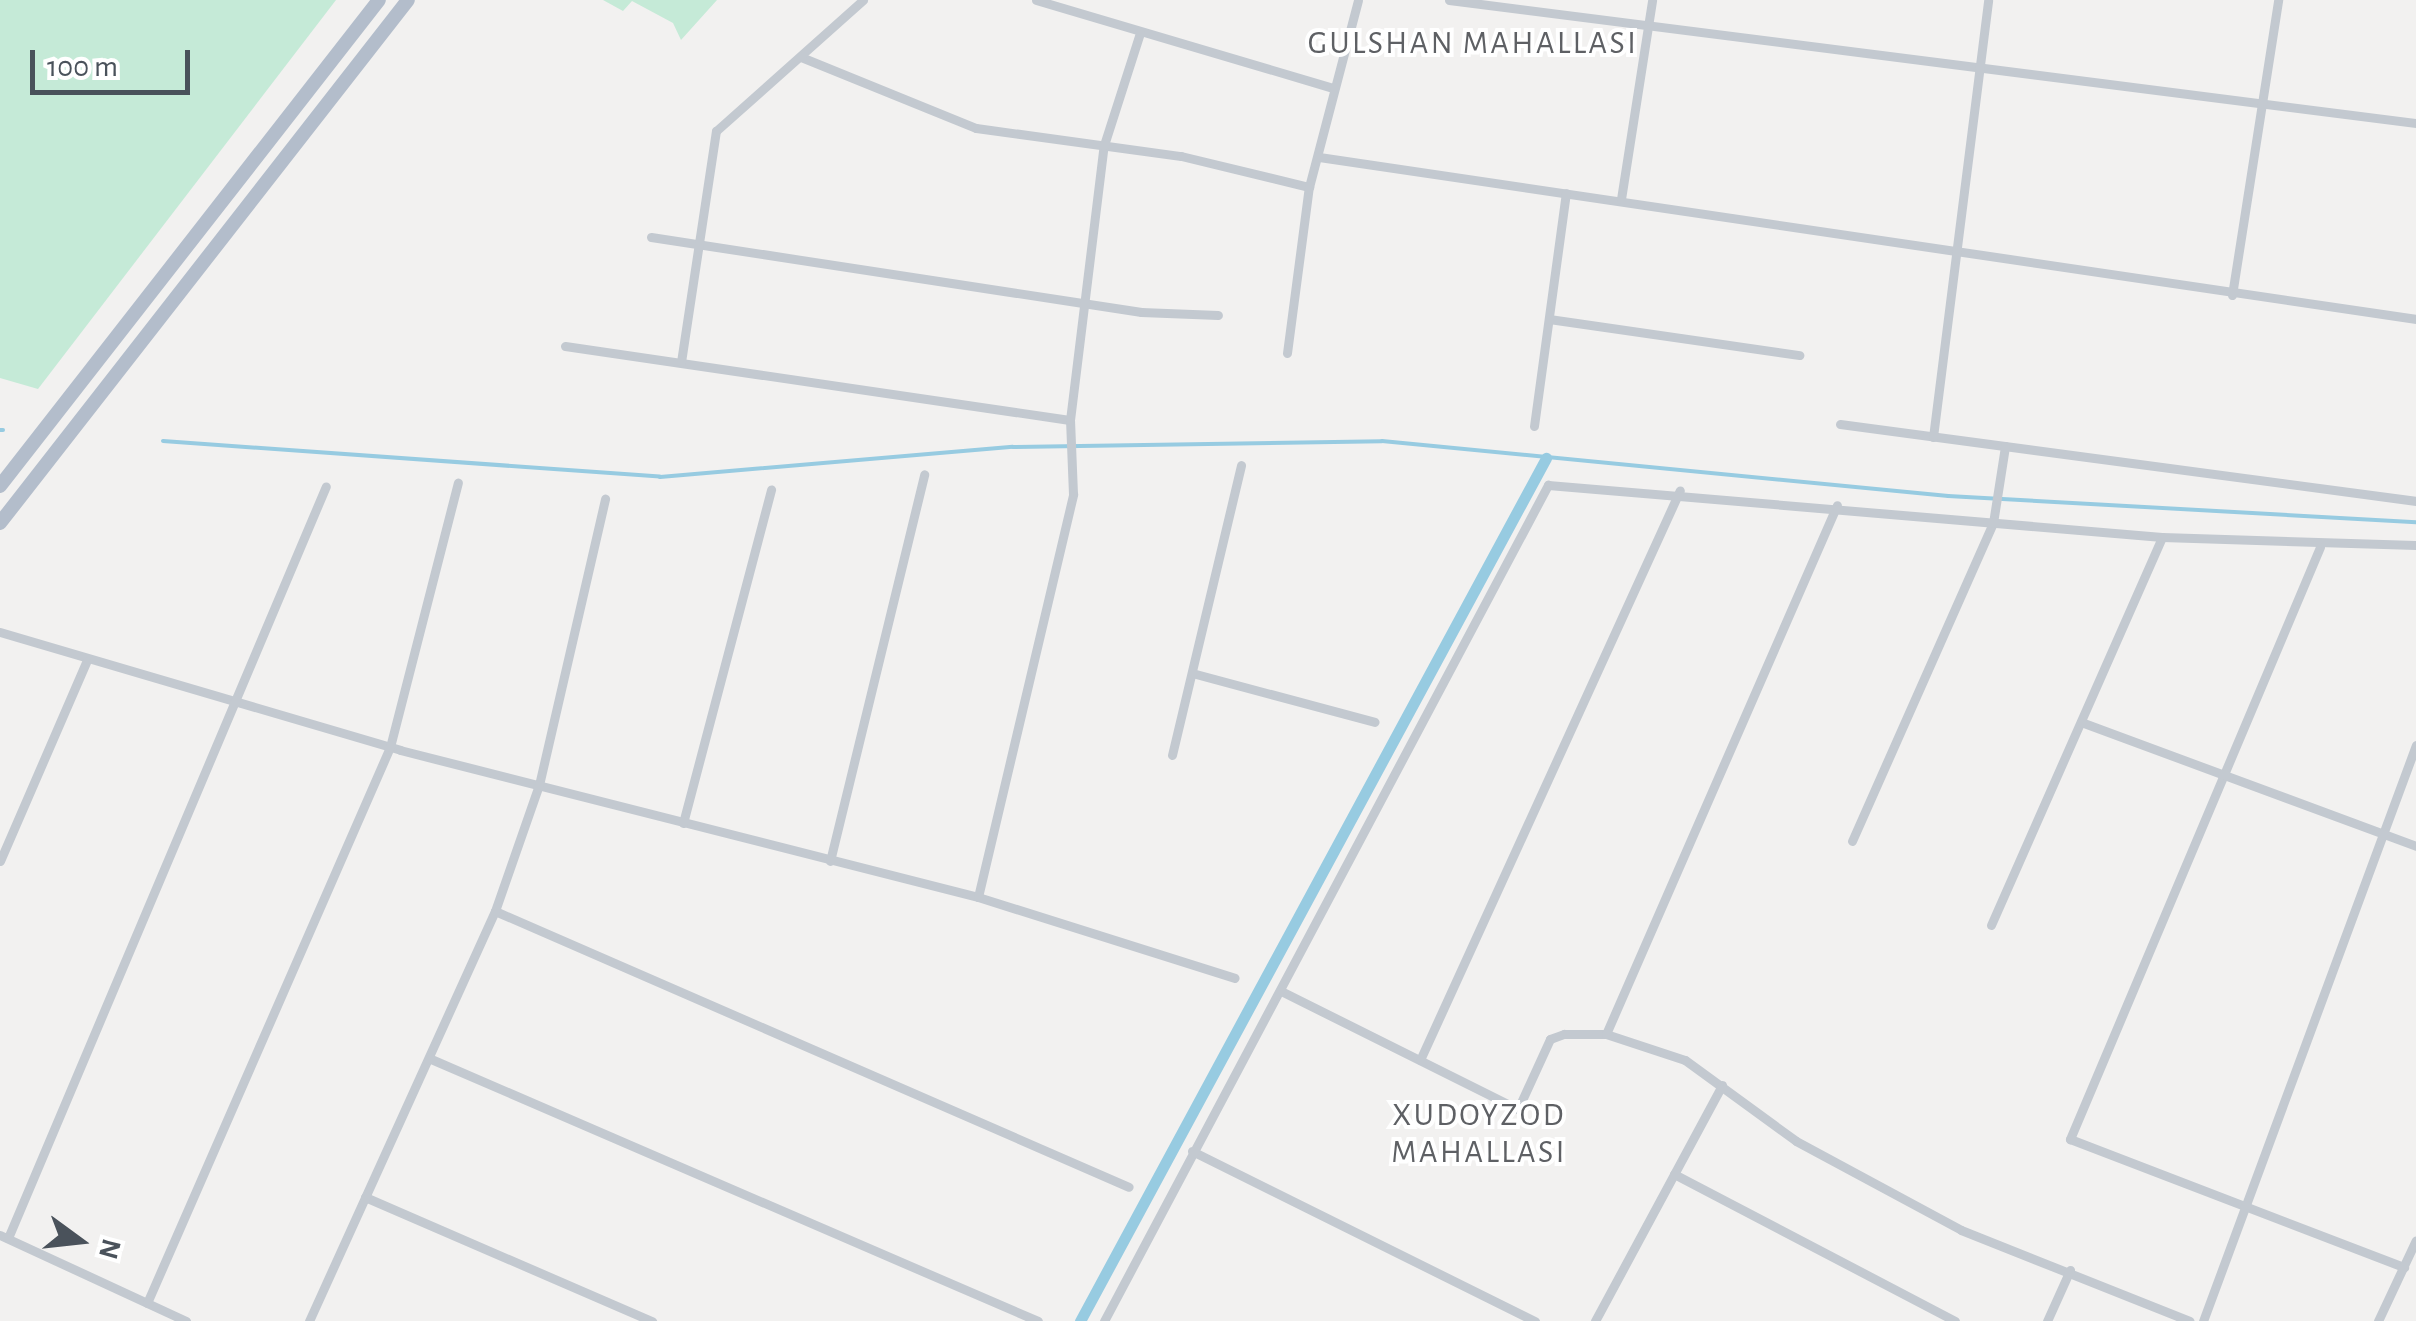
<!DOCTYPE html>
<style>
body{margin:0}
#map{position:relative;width:2416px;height:1321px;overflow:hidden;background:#f2f1f0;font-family:"Alegreya Sans",sans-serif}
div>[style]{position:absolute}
.green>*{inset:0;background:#c5ead7}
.stream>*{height:4px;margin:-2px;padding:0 2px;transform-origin:2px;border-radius:2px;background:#97cbe1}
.canal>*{height:11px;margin:-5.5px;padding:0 5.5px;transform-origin:5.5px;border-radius:5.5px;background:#97cbe1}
.street>*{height:9px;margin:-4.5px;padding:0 4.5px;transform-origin:4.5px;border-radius:4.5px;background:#c3c9d0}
.primary>*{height:14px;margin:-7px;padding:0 7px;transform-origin:7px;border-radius:7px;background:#b3bdcb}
span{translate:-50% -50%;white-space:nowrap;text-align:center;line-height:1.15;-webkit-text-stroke:8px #fff;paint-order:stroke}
.neighbourhood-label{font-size:32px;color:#5e6064;letter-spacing:2.5px}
.north{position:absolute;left:30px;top:1191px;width:100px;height:100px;-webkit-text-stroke:8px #fff;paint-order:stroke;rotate:105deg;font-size:28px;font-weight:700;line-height:40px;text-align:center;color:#4a525b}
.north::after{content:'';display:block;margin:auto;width:35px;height:45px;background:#4a525b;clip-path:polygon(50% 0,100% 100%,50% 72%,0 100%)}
.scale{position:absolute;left:30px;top:50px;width:160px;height:45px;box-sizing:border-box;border:5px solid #4a525b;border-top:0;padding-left:12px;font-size:30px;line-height:35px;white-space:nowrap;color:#4a525b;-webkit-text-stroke:8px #fff;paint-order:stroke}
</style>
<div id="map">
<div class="green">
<div style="clip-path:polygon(0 0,336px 0,38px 389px,0 378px)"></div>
<div style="clip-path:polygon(603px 0,717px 0,681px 40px,673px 23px,632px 1px,623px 11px)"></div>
</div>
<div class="stream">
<div style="left:0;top:430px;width:3px"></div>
<div style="left:163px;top:441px;width:498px;rotate:4.1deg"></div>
<div style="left:660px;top:477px;width:354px;rotate:-4.9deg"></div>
<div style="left:1013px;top:447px;width:369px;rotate:-0.9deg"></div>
<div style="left:1382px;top:441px;width:569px;rotate:5.55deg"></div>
<div style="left:1948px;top:496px;width:469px;rotate:3.2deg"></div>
</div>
<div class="canal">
<div style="left:1080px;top:1321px;width:981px;rotate:-61.63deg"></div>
</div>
<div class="street">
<div style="left:1036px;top:0;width:311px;rotate:16.5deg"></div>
<div style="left:1449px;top:0;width:975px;rotate:7.25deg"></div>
<div style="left:801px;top:57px;width:189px;rotate:22.1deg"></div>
<div style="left:976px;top:128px;width:207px;rotate:7.8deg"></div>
<div style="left:1181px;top:156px;width:132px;rotate:13.6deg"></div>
<div style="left:1319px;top:157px;width:1109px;rotate:8.4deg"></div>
<div style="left:1621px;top:199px;width:201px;rotate:-81.1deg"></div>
<div style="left:651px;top:237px;width:496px;rotate:8.7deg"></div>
<div style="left:1141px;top:312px;width:77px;rotate:2.2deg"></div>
<div style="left:2232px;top:295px;width:299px;rotate:-81.1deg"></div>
<div style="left:1549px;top:319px;width:253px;rotate:8.2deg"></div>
<div style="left:565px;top:346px;width:510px;rotate:8.34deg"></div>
<div style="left:1287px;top:353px;width:167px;rotate:-82.5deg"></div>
<div style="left:1309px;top:187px;width:193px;rotate:-75.3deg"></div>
<div style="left:681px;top:362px;width:234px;rotate:-81.4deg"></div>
<div style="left:716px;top:131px;width:197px;rotate:-41.7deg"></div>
<div style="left:1840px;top:424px;width:581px;rotate:7.61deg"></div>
<div style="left:1534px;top:426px;width:235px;rotate:-82.2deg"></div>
<div style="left:1933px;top:437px;width:440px;rotate:-82.8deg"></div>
<div style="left:2320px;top:547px;width:643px;rotate:112.89deg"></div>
<div style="left:2070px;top:1139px;width:358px;rotate:21deg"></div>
<div style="left:0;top:632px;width:417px;rotate:16.4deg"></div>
<div style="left:400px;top:750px;width:596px;rotate:14.27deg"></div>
<div style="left:978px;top:897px;width:269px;rotate:17.5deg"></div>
<div style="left:1192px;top:673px;width:189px;rotate:15deg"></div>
<div style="left:2081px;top:722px;width:357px;rotate:20.3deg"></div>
<div style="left:1172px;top:755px;width:298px;rotate:-76.6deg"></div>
<div style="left:683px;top:823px;width:345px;rotate:-75.2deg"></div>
<div style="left:1852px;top:841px;width:348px;rotate:-66.1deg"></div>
<div style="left:1993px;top:523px;width:78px;rotate:-81.1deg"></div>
<div style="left:0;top:861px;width:217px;rotate:-66.6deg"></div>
<div style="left:830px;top:861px;width:398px;rotate:-76.3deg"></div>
<div style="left:978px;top:897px;width:414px;rotate:-76.7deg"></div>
<div style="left:1073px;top:494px;width:74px;rotate:-92.3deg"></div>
<div style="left:1070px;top:420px;width:277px;rotate:-83deg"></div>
<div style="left:1104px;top:145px;width:118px;rotate:-72.2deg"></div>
<div style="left:495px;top:911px;width:691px;rotate:23.52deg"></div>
<div style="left:1991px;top:925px;width:424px;rotate:-66.2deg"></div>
<div style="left:1281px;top:991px;width:265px;rotate:26.5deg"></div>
<div style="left:1518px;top:1109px;width:77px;rotate:-65.4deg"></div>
<div style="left:1550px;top:1039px;width:15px;rotate:-20deg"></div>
<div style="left:1564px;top:1034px;width:42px"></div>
<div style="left:1606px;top:1034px;width:83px;rotate:18.2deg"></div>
<div style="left:1685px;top:1060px;width:137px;rotate:36.1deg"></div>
<div style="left:1796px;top:1141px;width:187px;rotate:28.3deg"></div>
<div style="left:1961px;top:1230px;width:246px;rotate:21.7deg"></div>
<div style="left:1606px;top:1034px;width:577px;rotate:-66.41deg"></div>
<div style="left:431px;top:1059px;width:661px;rotate:23.35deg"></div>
<div style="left:1420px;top:1060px;width:626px;rotate:-65.48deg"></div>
<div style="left:1192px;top:1151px;width:383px;rotate:26.4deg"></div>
<div style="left:1674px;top:1174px;width:317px;rotate:27.6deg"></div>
<div style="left:365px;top:1197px;width:313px;rotate:23.4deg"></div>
<div style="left:0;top:1235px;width:205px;rotate:24.8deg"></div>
<div style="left:8px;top:1238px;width:816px;rotate:-67.08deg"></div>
<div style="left:147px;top:1303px;width:607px;rotate:-66.39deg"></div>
<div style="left:390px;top:747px;width:273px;rotate:-75.6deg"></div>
<div style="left:309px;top:1321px;width:450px;rotate:-65.6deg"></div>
<div style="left:495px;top:911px;width:133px;rotate:-70.8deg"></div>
<div style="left:539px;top:785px;width:294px;rotate:-77deg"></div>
<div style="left:1104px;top:1321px;width:947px;rotate:-62.03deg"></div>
<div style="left:1548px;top:485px;width:616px;rotate:4.84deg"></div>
<div style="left:2162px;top:537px;width:254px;rotate:1.8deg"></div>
<div style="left:1595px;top:1321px;width:268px;rotate:-61.7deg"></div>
<div style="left:2047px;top:1321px;width:56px;rotate:-65.7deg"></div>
<div style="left:2203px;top:1321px;width:614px;rotate:-69.71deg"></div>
<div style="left:2378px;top:1321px;width:89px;rotate:-64.9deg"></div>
</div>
<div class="primary">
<div style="left:0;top:486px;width:616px;rotate:-52.05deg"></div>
<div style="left:0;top:523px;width:663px;rotate:-52.04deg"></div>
</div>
<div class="neighbourhood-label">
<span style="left:1473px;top:43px">GULSHAN MAHALLASI</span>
<span style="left:1479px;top:1134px">XUDOYZOD<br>MAHALLASI</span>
</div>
<div class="north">N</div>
<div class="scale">100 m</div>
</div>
